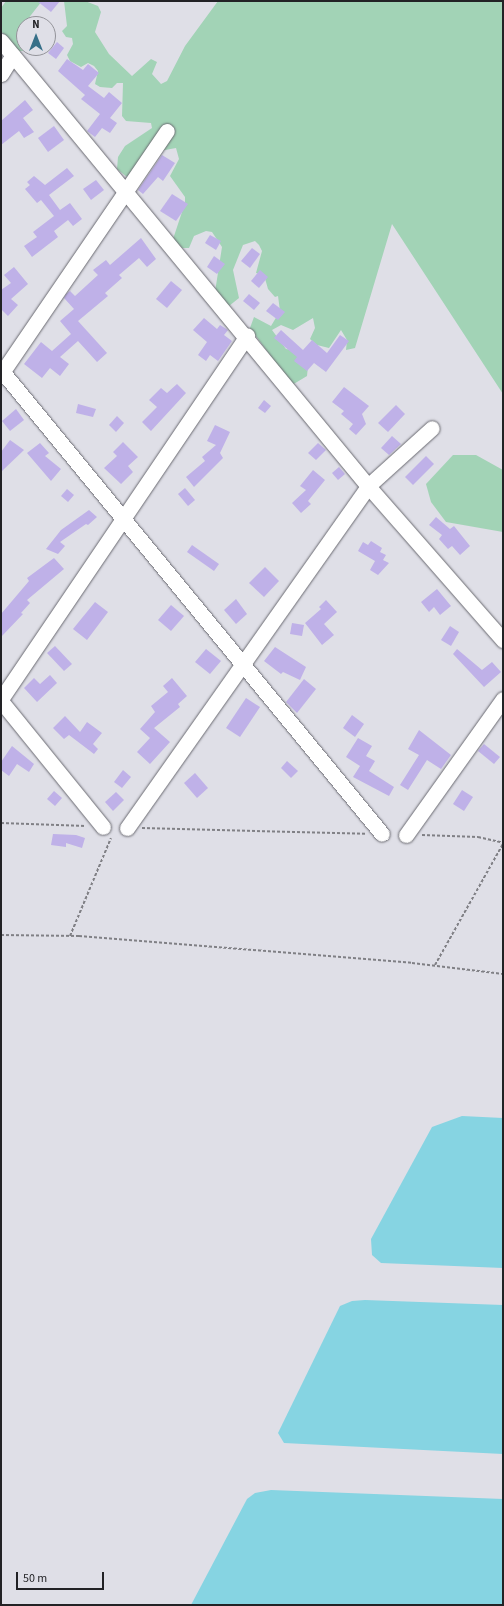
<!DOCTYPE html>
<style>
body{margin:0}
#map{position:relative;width:504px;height:1606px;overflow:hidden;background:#dfdfe7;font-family:"Source Sans 3",sans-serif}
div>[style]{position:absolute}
.green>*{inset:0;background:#a2d3b6}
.water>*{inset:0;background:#86d4e2}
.building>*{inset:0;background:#bfb1e8}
.path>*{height:2px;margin-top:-1px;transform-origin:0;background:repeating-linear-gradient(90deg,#808085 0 3px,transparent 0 5px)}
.roads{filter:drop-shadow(0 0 1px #696970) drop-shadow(0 0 1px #696970)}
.minor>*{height:15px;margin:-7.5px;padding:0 7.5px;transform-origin:7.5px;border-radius:7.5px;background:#fff}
span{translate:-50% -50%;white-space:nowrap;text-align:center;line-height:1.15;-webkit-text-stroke:3px #dfdfe7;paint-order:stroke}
.frame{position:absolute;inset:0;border:2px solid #222225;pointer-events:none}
.north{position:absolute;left:16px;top:16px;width:40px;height:40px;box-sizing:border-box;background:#dfdfe7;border:1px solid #939399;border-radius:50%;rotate:0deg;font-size:11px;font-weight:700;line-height:16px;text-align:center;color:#222225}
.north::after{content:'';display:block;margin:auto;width:14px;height:18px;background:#366f88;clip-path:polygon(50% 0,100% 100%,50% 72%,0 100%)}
.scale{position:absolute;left:16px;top:1572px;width:88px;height:18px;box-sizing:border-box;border:2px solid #222225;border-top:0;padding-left:5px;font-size:12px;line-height:14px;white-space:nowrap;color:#222225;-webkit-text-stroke:3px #dfdfe7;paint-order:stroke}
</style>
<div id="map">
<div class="green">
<div style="clip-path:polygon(6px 1px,42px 1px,24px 24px,24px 48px,27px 48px,24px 51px,17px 51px,1px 31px,1px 8px)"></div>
<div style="clip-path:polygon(64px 1px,85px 1px,98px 6px,101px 12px,95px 32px,109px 54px,132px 76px,151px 59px,157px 62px,152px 74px,161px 84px,167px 81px,185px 46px,218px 1px,503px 1px,503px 394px,392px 224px,355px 348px,346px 350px,347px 340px,341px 330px,329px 348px,317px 345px,310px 339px,315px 328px,313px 318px,293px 330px,281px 325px,272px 330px,286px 349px,292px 350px,308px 366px,307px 376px,292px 385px,250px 328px,254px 317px,271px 326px,280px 311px,278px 296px,275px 297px,268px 289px,264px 275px,256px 273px,262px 251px,259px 245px,255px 241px,243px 245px,233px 270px,239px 298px,229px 306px,215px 292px,222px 247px,212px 232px,206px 231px,194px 236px,189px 248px,182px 248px,173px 239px,185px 203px,185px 197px,170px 176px,179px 159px,176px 148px,149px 153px,127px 177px,117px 169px,118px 157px,125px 146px,152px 128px,151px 123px,126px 121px,122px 116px,123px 83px,117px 83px,112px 88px,100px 87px,95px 84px,98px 71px,94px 66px,88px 63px,81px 67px,70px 61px,67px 55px,73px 44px,72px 38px,66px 37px,62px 31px,67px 26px)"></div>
<div style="clip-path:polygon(453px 455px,476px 455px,503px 470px,503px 532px,446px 522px,431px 502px,426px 484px)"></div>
</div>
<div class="water">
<div style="clip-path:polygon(462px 1116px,503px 1118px,503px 1268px,381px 1263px,372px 1255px,371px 1239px,432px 1127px)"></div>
<div style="clip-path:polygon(365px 1300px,503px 1305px,503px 1454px,284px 1443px,278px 1433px,340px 1306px,352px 1301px)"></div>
<div style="clip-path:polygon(271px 1490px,503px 1499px,503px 1605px,191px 1605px,247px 1499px,255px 1493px)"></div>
</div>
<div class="building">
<div style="clip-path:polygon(37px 1px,60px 1px,51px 12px)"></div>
<div style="clip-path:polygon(57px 42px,64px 48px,56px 59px,48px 53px)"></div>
<div style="clip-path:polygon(67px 59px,83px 70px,88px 64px,99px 73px,88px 86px,104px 98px,109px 92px,122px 103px,110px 118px,117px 123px,110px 133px,102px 128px,95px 137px,87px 131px,100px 114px,81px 99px,85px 95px,58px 71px)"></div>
<div style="clip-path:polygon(25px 100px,33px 110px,23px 118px,34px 132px,24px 138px,19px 131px,1px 145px,1px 121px)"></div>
<div style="clip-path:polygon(54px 126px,64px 140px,48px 152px,38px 138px)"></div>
<div style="clip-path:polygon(162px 155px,175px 163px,163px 181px,158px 177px,143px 194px,138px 190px,140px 187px)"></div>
<div style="clip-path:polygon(67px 168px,74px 176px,49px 195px,60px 210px,70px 203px,82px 219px,73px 226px,68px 220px,54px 231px,58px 237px,32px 257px,24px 246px,37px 237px,33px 232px,54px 216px,41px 200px,37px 203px,25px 189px,30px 185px,27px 182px,34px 176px,45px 185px)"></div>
<div style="clip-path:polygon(96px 180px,104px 190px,91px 200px,83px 189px)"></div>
<div style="clip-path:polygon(172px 194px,188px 204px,176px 221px,160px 211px)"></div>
<div style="clip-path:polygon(210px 235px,221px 241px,216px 250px,205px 243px)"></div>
<div style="clip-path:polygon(141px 238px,156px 259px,147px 267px,139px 258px,119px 275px,122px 278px,105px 293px,108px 296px,78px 321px,107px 353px,97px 362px,78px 341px,60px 357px,69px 364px,60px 376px,50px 368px,42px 378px,24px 364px,41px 342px,52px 351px,71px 334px,60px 321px,74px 309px,64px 298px,66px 294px,70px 291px,75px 296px,98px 275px,93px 270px,106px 260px,110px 265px)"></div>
<div style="clip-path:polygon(252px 248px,260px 254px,250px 268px,241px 261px)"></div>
<div style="clip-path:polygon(214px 256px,225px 264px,217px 274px,207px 267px)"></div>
<div style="clip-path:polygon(14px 267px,28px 284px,11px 299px,18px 305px,8px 316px,1px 309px,1px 290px,11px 283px,4px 275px)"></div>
<div style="clip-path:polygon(260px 270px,268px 277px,259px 288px,251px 281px)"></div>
<div style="clip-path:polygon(171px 281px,182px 290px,167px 308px,156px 299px)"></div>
<div style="clip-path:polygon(249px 294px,260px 303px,254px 310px,243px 301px)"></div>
<div style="clip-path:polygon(273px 303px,285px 312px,278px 320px,266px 311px)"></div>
<div style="clip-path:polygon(204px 318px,217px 329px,220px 325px,228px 330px,224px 335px,232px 341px,218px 361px,210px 355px,206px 361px,198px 355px,207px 342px,193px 330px)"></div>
<div style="clip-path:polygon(281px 330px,303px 350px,312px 340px,327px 353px,340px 335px,349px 341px,326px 372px,314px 363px,307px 371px,294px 361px,297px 357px,274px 338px)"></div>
<div style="clip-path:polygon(177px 384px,186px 393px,151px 431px,142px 422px,157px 407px,149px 400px,161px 388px,167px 393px)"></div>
<div style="clip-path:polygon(344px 387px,369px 406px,362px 414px,366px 424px,356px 435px,349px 429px,353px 424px,341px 414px,344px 411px,332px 402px)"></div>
<div style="clip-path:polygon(264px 400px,271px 406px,265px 413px,258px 408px)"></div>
<div style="clip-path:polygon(78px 404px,96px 409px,93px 417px,76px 413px)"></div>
<div style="clip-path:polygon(396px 405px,405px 414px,388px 432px,378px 423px)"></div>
<div style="clip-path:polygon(16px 409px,24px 420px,10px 431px,2px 421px)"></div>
<div style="clip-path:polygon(117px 416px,124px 423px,116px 432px,109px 425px)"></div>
<div style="clip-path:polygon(215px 425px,230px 432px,220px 453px,223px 458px,194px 487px,186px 477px,205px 461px,202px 457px,216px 445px,207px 441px)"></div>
<div style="clip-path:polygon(392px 436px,401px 444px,389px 455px,381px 448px)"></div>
<div style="clip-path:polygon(10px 440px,24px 450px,1px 472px,1px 452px)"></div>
<div style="clip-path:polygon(123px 442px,138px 457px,128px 466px,133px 472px,121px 484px,104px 468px,117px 456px,113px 452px)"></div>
<div style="clip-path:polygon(40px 443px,49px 453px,45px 456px,61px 469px,51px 481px,27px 453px)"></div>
<div style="clip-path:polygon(318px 443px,326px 450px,316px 460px,308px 453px)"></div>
<div style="clip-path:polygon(426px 456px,434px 464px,413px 485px,405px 477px)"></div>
<div style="clip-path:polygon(339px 467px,345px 474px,338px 480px,332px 473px)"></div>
<div style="clip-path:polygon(313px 470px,325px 480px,308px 501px,311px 504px,301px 513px,292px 503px,306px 490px,300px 486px)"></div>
<div style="clip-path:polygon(185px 488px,195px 500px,188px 506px,178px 494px)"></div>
<div style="clip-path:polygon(67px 489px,74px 495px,68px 502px,61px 496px)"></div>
<div style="clip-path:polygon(89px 510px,97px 517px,88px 525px,86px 524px,60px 542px,65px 546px,58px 554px,46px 549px,61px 530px)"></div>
<div style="clip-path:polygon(436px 517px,450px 529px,454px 526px,470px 546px,460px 555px,452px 546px,448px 549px,439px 539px,442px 535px,429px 525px)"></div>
<div style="clip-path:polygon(371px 541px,382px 548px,380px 552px,386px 555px,383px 560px,389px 563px,378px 575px,370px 570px,375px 561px,358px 551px,363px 542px,368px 545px)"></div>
<div style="clip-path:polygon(192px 545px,219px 564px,214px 571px,187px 552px)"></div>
<div style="clip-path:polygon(54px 558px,64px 569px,27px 600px,30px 603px,21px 613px,23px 614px,1px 637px,1px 614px,29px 581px,27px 578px)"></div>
<div style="clip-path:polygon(265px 567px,279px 581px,264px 597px,249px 583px)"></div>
<div style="clip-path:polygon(437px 589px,451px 606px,440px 615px,434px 607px,429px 612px,421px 602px)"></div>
<div style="clip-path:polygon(236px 599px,247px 614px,236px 624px,224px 610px)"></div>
<div style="clip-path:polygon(326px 600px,337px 612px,324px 624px,334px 635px,322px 645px,305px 623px,321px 609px,319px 607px)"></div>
<div style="clip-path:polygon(95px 602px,108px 612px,87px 640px,73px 629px)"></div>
<div style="clip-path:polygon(171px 605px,184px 616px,171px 631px,158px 620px)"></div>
<div style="clip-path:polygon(292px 623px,304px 625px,302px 636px,290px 634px)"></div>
<div style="clip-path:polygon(450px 626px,459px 632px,451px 646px,441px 640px)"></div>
<div style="clip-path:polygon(55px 646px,72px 664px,64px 671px,47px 653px)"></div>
<div style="clip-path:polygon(275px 647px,306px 667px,300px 680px,283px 672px,281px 674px,264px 661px)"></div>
<div style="clip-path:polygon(206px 649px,221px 661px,210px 674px,195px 662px)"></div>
<div style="clip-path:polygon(457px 649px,482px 670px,492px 662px,501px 672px,484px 687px,453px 654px)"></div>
<div style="clip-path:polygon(50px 675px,57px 683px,37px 702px,24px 688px,34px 678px,40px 684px)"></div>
<div style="clip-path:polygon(172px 678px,187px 696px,178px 704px,180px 707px,154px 728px,170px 742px,150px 764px,137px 752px,150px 738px,140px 729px,155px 712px,151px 706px,168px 692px,163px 686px)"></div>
<div style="clip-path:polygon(304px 679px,316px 689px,297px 713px,286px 702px)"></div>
<div style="clip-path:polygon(246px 698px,260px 707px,240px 737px,226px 728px)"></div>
<div style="clip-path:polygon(352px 715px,364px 724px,355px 737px,343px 728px)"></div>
<div style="clip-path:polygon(65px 716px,80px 732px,87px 722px,102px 733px,93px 744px,98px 749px,94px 754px,69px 735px,64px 739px,53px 728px)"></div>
<div style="clip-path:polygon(419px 730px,451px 755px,441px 769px,427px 760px,408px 790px,400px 785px,419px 755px,408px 749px)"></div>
<div style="clip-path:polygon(358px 738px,372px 746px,366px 756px,375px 761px,369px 771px,394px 787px,389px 796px,353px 777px,360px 766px,346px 757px)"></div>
<div style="clip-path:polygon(484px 744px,500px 757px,494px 764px,478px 751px)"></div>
<div style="clip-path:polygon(12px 746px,34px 764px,29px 772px,17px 764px,9px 776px,1px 770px,1px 762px)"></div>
<div style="clip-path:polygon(287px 761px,298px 771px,291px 778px,281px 768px)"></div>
<div style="clip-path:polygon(123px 770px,131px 777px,122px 788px,114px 782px)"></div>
<div style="clip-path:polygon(195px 773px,208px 788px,197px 798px,184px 783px)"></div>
<div style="clip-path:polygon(462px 790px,473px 797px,464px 811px,453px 804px)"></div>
<div style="clip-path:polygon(54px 791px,62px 798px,55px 806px,47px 799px)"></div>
<div style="clip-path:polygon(116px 792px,124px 800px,113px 811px,105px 802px)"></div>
<div style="clip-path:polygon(53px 834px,76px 835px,85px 838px,82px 848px,66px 843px,66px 847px,51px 845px)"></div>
</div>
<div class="path">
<div style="left:1px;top:823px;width:85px;rotate:2deg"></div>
<div style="left:142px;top:828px;width:224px;rotate:1.5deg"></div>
<div style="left:422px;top:835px;width:56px;rotate:2deg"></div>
<div style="left:478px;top:837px;width:26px;rotate:13deg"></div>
<div style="left:1px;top:935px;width:78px;rotate:0.7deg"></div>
<div style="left:79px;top:936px;width:334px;rotate:4.6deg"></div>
<div style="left:412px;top:963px;width:92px;rotate:6.9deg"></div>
<div style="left:70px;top:936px;width:106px;rotate:-67.3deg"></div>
<div style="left:435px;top:965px;width:139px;rotate:-60.7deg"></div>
</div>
<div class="roads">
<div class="minor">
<div style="left:1px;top:41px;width:577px;rotate:50.49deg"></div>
<div style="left:368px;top:486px;width:205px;rotate:48.8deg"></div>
<div style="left:1px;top:74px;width:22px;rotate:-58deg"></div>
<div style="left:1px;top:370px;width:600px;rotate:50.61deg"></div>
<div style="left:1px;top:374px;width:294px;rotate:-55.7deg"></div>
<div style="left:1px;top:699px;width:439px;rotate:-55.9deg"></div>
<div style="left:1px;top:701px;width:162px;rotate:51deg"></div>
<div style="left:127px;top:828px;width:418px;rotate:-54.8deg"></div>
<div style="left:368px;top:486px;width:86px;rotate:-42.2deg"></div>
<div style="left:406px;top:835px;width:167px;rotate:-54.5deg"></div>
</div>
</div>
<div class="frame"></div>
<div class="north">N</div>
<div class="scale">50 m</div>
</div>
